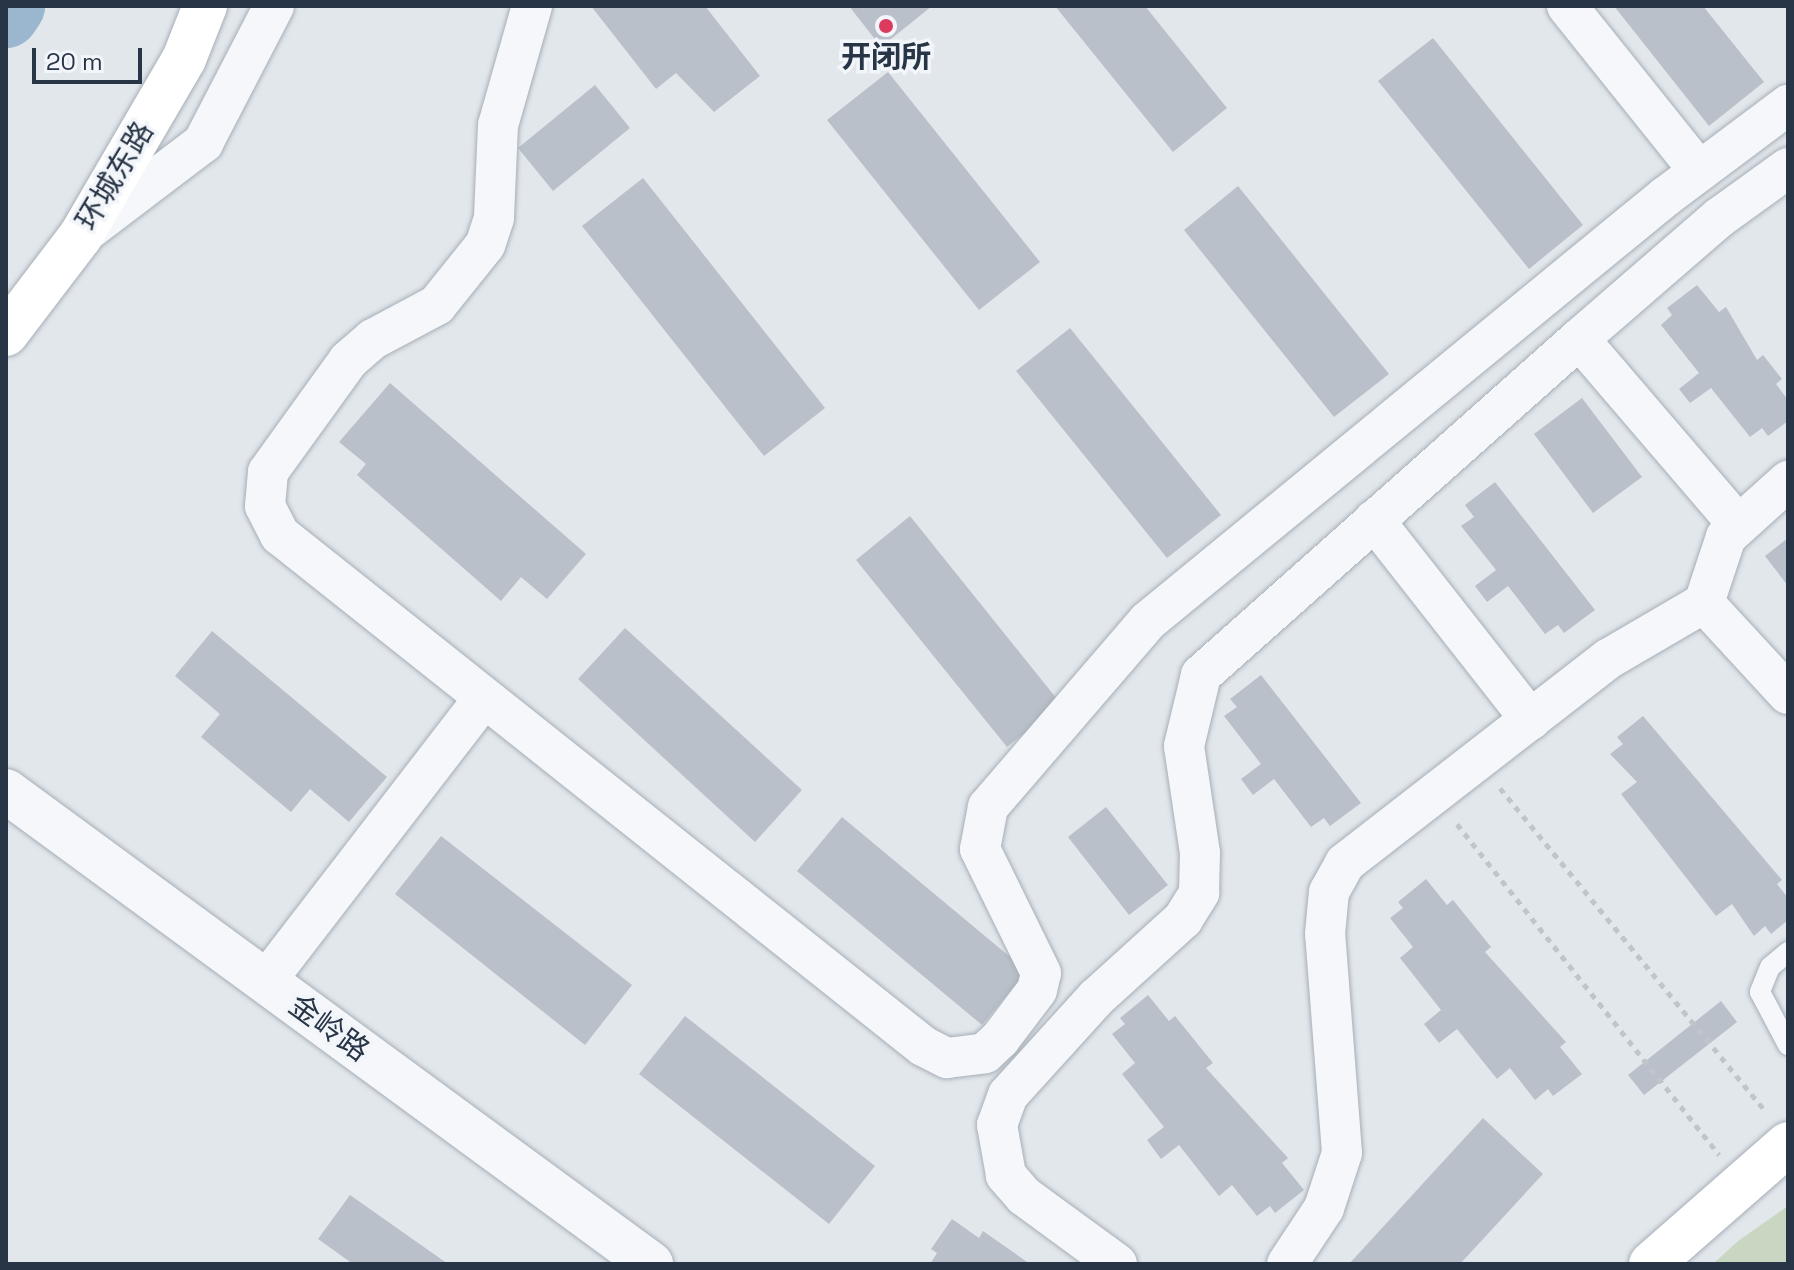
<!DOCTYPE html>
<meta charset="utf-8">
<style>
body{margin:0}
#map{position:relative;width:1794px;height:1270px;overflow:hidden;background:#e2e7ec;font-family:"Space Grotesk","Noto Sans SC",sans-serif}
div>[style]{position:absolute}
.green>*{inset:0;background:#c9d7c2}
.river>*{height:66px;margin:-33px;padding:0 33px;transform-origin:33px;border-radius:33px;background:#9ab7cf}
.building>*{inset:0;background:#b9c0ca}
.path>*{height:5px;margin-top:-2.5px;transform-origin:0;background:repeating-linear-gradient(90deg,#c0c5cb 0 6px,transparent 0 12px)}
.roads{filter:drop-shadow(0 0 2px #a6aeb7) drop-shadow(0 0 2px #a6aeb7)}
.service>*{height:20px;margin:-10px;padding:0 10px;transform-origin:10px;border-radius:10px;background:#f5f7fa}
.minor>*{height:40px;margin:-20px;padding:0 20px;transform-origin:20px;border-radius:20px;background:#f5f7fa}
.tertiary>*{height:44px;margin:-22px;padding:0 22px;transform-origin:22px;border-radius:22px;background:#f5f7fa}
.secondary>*{height:44px;margin:-22px;padding:0 22px;transform-origin:22px;border-radius:22px;background:#fff}
.dots>*{width:22px;height:22px;translate:-50% -50%;box-sizing:border-box;border:4px solid #f2f5f9;border-radius:50%}
span{translate:-50% -50%;white-space:nowrap;text-align:center;line-height:1.15;-webkit-text-stroke:7px #f2f5f9;paint-order:stroke}
.poi-label{font-size:30px;color:#283546;font-weight:700}
.street-label{font-size:30px;color:#283546}
.frame{position:absolute;inset:0;border:8px solid #283546;pointer-events:none}
.scale{position:absolute;left:32px;top:48px;width:110px;height:36px;box-sizing:border-box;border:4px solid #283546;border-top:0;padding-left:10px;font-size:24px;line-height:28px;white-space:nowrap;color:#283546;-webkit-text-stroke:6px #f2f5f9;paint-order:stroke}
</style>
<div id="map">
<div class="green">
<div style="clip-path:polygon(1788px 1206px,1788px 1264px,1713px 1264px,1738px 1241px)"></div>
</div>
<div class="river">
<div style="left:6px;top:15px;width:11px;rotate:-56deg"></div>
</div>
<div class="building">
<div style="clip-path:polygon(591px 6px,705px 6px,760px 76px,714px 112px,676px 73px,656px 89px)"></div>
<div style="clip-path:polygon(849px 6px,932px 6px,881px 47px)"></div>
<div style="clip-path:polygon(1055px 6px,1145px 6px,1227px 108px,1173px 152px)"></div>
<div style="clip-path:polygon(1614px 6px,1703px 6px,1764px 82px,1709px 126px)"></div>
<div style="clip-path:polygon(1433px 38px,1583px 225px,1529px 269px,1378px 81px)"></div>
<div style="clip-path:polygon(888px 72px,1040px 262px,979px 310px,827px 120px)"></div>
<div style="clip-path:polygon(595px 85px,630px 128px,553px 191px,518px 148px)"></div>
<div style="clip-path:polygon(643px 178px,825px 408px,764px 456px,582px 226px)"></div>
<div style="clip-path:polygon(1238px 186px,1389px 374px,1334px 417px,1184px 230px)"></div>
<div style="clip-path:polygon(1697px 285px,1719px 312px,1726px 307px,1757px 360px,1763px 355px,1782px 379px,1776px 384px,1788px 400px,1788px 421px,1768px 436px,1762px 428px,1750px 437px,1711px 388px,1690px 403px,1679px 389px,1699px 373px,1661px 325px,1672px 315px,1667px 308px)"></div>
<div style="clip-path:polygon(1070px 328px,1221px 515px,1167px 558px,1016px 371px)"></div>
<div style="clip-path:polygon(390px 383px,586px 554px,547px 599px,521px 577px,501px 601px,357px 475px,366px 464px,339px 442px)"></div>
<div style="clip-path:polygon(1582px 398px,1642px 477px,1593px 513px,1534px 434px)"></div>
<div style="clip-path:polygon(1495px 482px,1595px 610px,1564px 633px,1558px 625px,1545px 634px,1508px 586px,1487px 602px,1475px 586px,1496px 570px,1461px 526px,1474px 517px,1465px 505px)"></div>
<div style="clip-path:polygon(910px 516px,1061px 704px,1007px 747px,856px 560px)"></div>
<div style="clip-path:polygon(1788px 538px,1788px 586px,1765px 556px)"></div>
<div style="clip-path:polygon(625px 628px,802px 790px,755px 842px,578px 679px)"></div>
<div style="clip-path:polygon(212px 631px,387px 777px,349px 822px,310px 789px,291px 812px,201px 737px,220px 714px,175px 676px)"></div>
<div style="clip-path:polygon(1261px 675px,1361px 803px,1330px 826px,1324px 818px,1311px 827px,1274px 779px,1253px 795px,1241px 779px,1261px 764px,1224px 716px,1237px 707px,1230px 699px)"></div>
<div style="clip-path:polygon(1643px 716px,1782px 880px,1777px 884px,1788px 898px,1788px 920px,1771px 934px,1765px 926px,1754px 936px,1732px 904px,1716px 916px,1621px 794px,1637px 782px,1610px 754px,1623px 744px,1617px 737px)"></div>
<div style="clip-path:polygon(1106px 807px,1168px 885px,1129px 915px,1068px 837px)"></div>
<div style="clip-path:polygon(842px 817px,1027px 971px,982px 1025px,797px 871px)"></div>
<div style="clip-path:polygon(441px 836px,632px 985px,585px 1045px,395px 894px)"></div>
<div style="clip-path:polygon(1426px 879px,1447px 905px,1453px 900px,1491px 947px,1485px 952px,1566px 1042px,1560px 1047px,1582px 1074px,1553px 1096px,1548px 1089px,1535px 1100px,1510px 1068px,1497px 1079px,1457px 1029px,1439px 1043px,1424px 1024px,1441px 1010px,1400px 958px,1413px 947px,1390px 918px,1403px 908px,1398px 902px)"></div>
<div style="clip-path:polygon(1148px 995px,1169px 1021px,1175px 1016px,1213px 1063px,1206px 1068px,1288px 1158px,1282px 1163px,1304px 1190px,1275px 1213px,1270px 1206px,1257px 1216px,1232px 1185px,1219px 1196px,1179px 1145px,1161px 1159px,1147px 1140px,1164px 1127px,1122px 1074px,1135px 1063px,1112px 1034px,1125px 1024px,1120px 1018px)"></div>
<div style="clip-path:polygon(1721px 1001px,1737px 1022px,1644px 1095px,1628px 1075px)"></div>
<div style="clip-path:polygon(685px 1016px,875px 1166px,829px 1224px,639px 1074px)"></div>
<div style="clip-path:polygon(1483px 1118px,1543px 1174px,1460px 1264px,1349px 1264px)"></div>
<div style="clip-path:polygon(350px 1195px,448px 1264px,353px 1264px,318px 1239px)"></div>
<div style="clip-path:polygon(952px 1219px,979px 1238px,983px 1231px,1030px 1264px,930px 1264px,937px 1253px,931px 1249px)"></div>
</div>
<div class="path">
<div style="left:1500px;top:788px;width:418px;rotate:50.6deg"></div>
<div style="left:1457px;top:824px;width:422px;rotate:51.6deg"></div>
</div>
<div class="roads">
<div class="service">
<div style="left:1788px;top:952px;width:23px;rotate:140deg"></div>
<div style="left:1770px;top:967px;width:27px;rotate:112deg"></div>
<div style="left:1760px;top:992px;width:60px;rotate:62.2deg"></div>
</div>
<div class="minor">
<div style="left:532px;top:6px;width:124px;rotate:105.9deg"></div>
<div style="left:498px;top:125px;width:93px;rotate:92.5deg"></div>
<div style="left:494px;top:218px;width:28px;rotate:108deg"></div>
<div style="left:485px;top:245px;width:77px;rotate:128.7deg"></div>
<div style="left:437px;top:305px;width:72px;rotate:152deg"></div>
<div style="left:373px;top:339px;width:33px;rotate:139deg"></div>
<div style="left:348px;top:361px;width:137px;rotate:125.8deg"></div>
<div style="left:268px;top:472px;width:34px;rotate:95deg"></div>
<div style="left:265px;top:506px;width:33px;rotate:63deg"></div>
<div style="left:280px;top:535px;width:821px;rotate:38.47deg"></div>
<div style="left:923px;top:1046px;width:27px;rotate:27deg"></div>
<div style="left:947px;top:1058px;width:38px;rotate:-7deg"></div>
<div style="left:985px;top:1053px;width:21px;rotate:-43deg"></div>
<div style="left:1000px;top:1039px;width:61px;rotate:-52.9deg"></div>
<div style="left:1037px;top:990px;width:17px;rotate:-77deg"></div>
<div style="left:1041px;top:973px;width:138px;rotate:-116.2deg"></div>
<div style="left:980px;top:849px;width:43px;rotate:-79.2deg"></div>
<div style="left:988px;top:807px;width:245px;rotate:-49.3deg"></div>
<div style="left:1148px;top:621px;width:669px;rotate:-39.36deg"></div>
<div style="left:1665px;top:197px;width:154px;rotate:-36.8deg"></div>
<div style="left:1567px;top:6px;width:211px;rotate:51.3deg"></div>
<div style="left:83px;top:234px;width:151px;rotate:-37.2deg"></div>
<div style="left:203px;top:143px;width:154px;rotate:-62.6deg"></div>
<div style="left:1579px;top:339px;width:241px;rotate:49.4deg"></div>
<div style="left:1374px;top:520px;width:254px;rotate:51.9deg"></div>
<div style="left:1704px;top:603px;width:124px;rotate:47.3deg"></div>
<div style="left:266px;top:981px;width:357px;rotate:-52.4deg"></div>
<div style="left:1117px;top:1264px;width:115px;rotate:-143.8deg"></div>
<div style="left:1024px;top:1196px;width:28px;rotate:-131deg"></div>
<div style="left:1006px;top:1175px;width:51px;rotate:-100.2deg"></div>
<div style="left:997px;top:1125px;width:32px;rotate:-70deg"></div>
<div style="left:1008px;top:1095px;width:131px;rotate:-47.8deg"></div>
<div style="left:1096px;top:998px;width:118px;rotate:-42.2deg"></div>
<div style="left:1183px;top:919px;width:31px;rotate:-58deg"></div>
<div style="left:1199px;top:893px;width:40px;rotate:-88.6deg"></div>
<div style="left:1200px;top:853px;width:108px;rotate:-98.5deg"></div>
<div style="left:1184px;top:746px;width:73px;rotate:-76.5deg"></div>
<div style="left:1201px;top:675px;width:506px;rotate:-41.63deg"></div>
<div style="left:1579px;top:339px;width:186px;rotate:-40.9deg"></div>
<div style="left:1720px;top:217px;width:84px;rotate:-35.8deg"></div>
<div style="left:1287px;top:1264px;width:67px;rotate:-56.5deg"></div>
<div style="left:1324px;top:1208px;width:58px;rotate:-71.9deg"></div>
<div style="left:1342px;top:1153px;width:220px;rotate:-94.4deg"></div>
<div style="left:1325px;top:934px;width:42px;rotate:-84.6deg"></div>
<div style="left:1329px;top:892px;width:33px;rotate:-61deg"></div>
<div style="left:1345px;top:863px;width:333px;rotate:-37.8deg"></div>
<div style="left:1608px;top:659px;width:111px;rotate:-30.3deg"></div>
<div style="left:1704px;top:603px;width:70px;rotate:-71.6deg"></div>
<div style="left:1726px;top:537px;width:84px;rotate:-42.1deg"></div>
</div>
<div class="tertiary">
<div style="left:6px;top:791px;width:800px;rotate:36.25deg"></div>
</div>
<div class="secondary">
<div style="left:6px;top:334px;width:122px;rotate:-52.7deg"></div>
<div style="left:80px;top:237px;width:206px;rotate:-59.7deg"></div>
<div style="left:184px;top:59px;width:57px;rotate:-68.4deg"></div>
<div style="left:1651px;top:1264px;width:182px;rotate:-41.2deg"></div>
</div>
</div>
<div class="dots">
<div style="left:886px;top:26px;background:#dd3b5e"></div>
</div>
<div class="poi-label">
<span style="left:886px;top:57px">开闭所</span>
</div>
<div class="street-label">
<span style="left:115px;top:176px;rotate:-59deg">环城东路</span>
<span style="left:329px;top:1028px;rotate:36deg">金岭路</span>
</div>
<div class="frame"></div>
<div class="scale">20 m</div>
</div>
